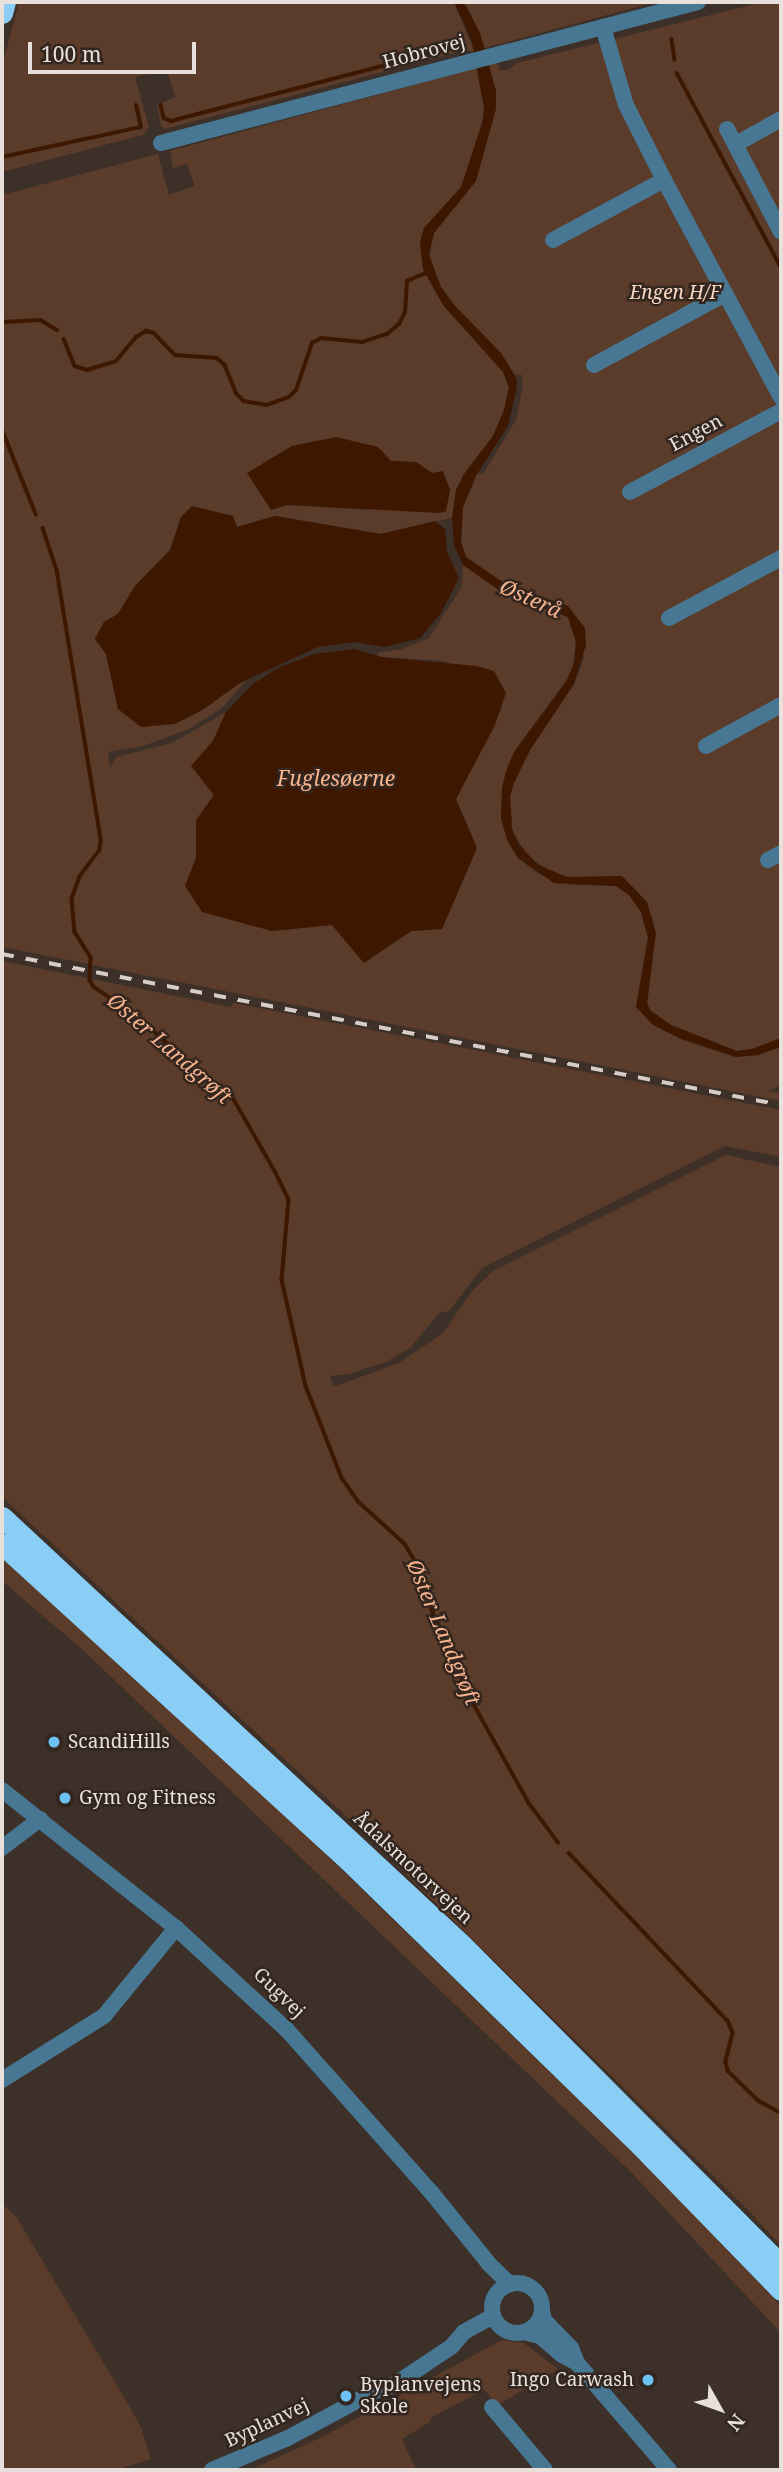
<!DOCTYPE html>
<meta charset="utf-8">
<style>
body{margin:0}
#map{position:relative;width:783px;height:2472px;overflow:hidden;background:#3c3029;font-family:"Noto Serif",serif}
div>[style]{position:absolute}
.green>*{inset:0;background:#5b3b29}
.water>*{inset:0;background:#3d1700}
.stream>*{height:3.5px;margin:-1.75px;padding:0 1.75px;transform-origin:1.75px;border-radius:1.75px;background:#3d1700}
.minor>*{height:16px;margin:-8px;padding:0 8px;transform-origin:8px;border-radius:8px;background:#477792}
.minor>.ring{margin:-8px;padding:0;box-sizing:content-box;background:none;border:16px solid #477792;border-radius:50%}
.highway>*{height:21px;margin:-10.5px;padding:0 10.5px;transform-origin:10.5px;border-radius:10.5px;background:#8acef6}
.rail>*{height:3.5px;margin-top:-1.75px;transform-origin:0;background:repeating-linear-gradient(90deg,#d6cdc8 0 12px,transparent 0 24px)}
.dots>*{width:19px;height:19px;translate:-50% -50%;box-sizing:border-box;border:4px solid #32261f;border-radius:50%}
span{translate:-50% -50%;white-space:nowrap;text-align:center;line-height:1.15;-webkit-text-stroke:5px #32261f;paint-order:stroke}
.street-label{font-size:19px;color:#e8e0db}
.park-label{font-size:19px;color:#fcd9c6;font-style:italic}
.poi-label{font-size:19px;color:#e8e0db}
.left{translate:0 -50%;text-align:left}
.right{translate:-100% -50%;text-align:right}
.water-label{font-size:21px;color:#f7b38d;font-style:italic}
.frame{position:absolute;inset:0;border:4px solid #e8e0db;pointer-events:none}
.north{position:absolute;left:685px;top:2374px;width:70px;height:70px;-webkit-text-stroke:5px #32261f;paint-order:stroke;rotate:130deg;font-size:19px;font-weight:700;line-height:28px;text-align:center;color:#e8e0db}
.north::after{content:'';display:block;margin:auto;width:24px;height:32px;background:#e8e0db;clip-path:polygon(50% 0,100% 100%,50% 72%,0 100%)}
.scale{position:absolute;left:28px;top:42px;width:168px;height:32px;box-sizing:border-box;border:4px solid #e8e0db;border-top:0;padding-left:9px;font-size:21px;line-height:24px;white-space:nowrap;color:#e8e0db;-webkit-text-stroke:5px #32261f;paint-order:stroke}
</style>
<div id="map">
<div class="green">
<div style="clip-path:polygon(19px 2px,454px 2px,474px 51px,462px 51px,165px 129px,161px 126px,157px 105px,175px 97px,167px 70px,135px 77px,149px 127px,143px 135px,2px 172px,2px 66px)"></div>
<div style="clip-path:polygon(464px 2px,655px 2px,485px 48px)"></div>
<div style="clip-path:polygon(763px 2px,781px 2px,781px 1038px,752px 1049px,737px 1051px,671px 1025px,650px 1010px,647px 1004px,652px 964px,653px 918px,636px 890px,553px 873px,526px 855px,512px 829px,510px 796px,514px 783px,530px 750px,574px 684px,584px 658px,568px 606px,504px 583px,466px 557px,461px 542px,463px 507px,477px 474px,483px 474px,516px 420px,523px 385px,521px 374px,515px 375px,501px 353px,455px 306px,441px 287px,432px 269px,429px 244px,434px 233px,476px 181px,496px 91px,489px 65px,498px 63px,500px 71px,510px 69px,517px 63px)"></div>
<div style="clip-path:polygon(evenodd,477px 68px,484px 108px,479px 139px,461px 187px,424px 228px,420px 242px,423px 269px,443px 305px,503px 372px,509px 387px,504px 410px,493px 436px,464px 474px,456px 490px,452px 518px,381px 534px,275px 516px,237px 527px,181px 517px,170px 550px,135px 586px,118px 614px,104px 622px,95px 639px,106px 654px,118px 709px,246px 681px,222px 708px,189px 729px,143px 746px,108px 752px,110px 768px,116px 757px,172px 743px,226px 712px,213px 741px,192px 766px,214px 795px,196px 820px,196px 858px,185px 886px,272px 931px,332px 925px,364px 963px,411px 931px,442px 928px,477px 848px,456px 799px,502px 708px,445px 661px,381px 657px,376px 653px,402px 649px,429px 638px,462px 586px,463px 565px,522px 600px,568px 617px,576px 642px,572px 672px,514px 752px,502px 788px,501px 818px,507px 840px,518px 858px,537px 873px,571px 885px,616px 886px,629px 895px,641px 912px,648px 938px,636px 1007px,681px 1039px,736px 1057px,758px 1055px,781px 1047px,781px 1085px,768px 1092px,781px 1092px,781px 1101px,2px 947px,2px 195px,158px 154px,169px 195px,195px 186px,187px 164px,173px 168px,170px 151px,477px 68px,378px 447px,390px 461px,416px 462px,432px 473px,366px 510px,288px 505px,378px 447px)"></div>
<div style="clip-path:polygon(2px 961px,231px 1007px,233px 1003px,781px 1110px,781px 1157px,725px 1146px,482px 1268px,449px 1311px,439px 1313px,411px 1347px,386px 1362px,349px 1374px,330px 1376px,333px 1387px,399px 1363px,443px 1333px,472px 1291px,493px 1271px,726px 1155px,781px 1167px,781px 2246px,747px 2209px,362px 1831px,2px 1497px)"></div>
<div style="clip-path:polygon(2px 1557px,309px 1838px,667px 2186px,781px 2306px,781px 2333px,631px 2172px,84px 1651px,2px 1581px)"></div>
<div style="clip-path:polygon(5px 2206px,17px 2218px,121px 2392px,141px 2427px,151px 2459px,115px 2470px,2px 2470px,2px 2208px)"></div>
<div style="clip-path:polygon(502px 2340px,524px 2343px,558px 2369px,498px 2405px,484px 2390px,432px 2417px,430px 2422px,402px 2439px,416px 2470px,250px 2470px,326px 2435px)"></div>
</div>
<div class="water">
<div style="clip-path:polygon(454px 2px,464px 2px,480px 33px,496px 91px,496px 109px,476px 181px,434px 233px,429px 255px,441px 287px,455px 306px,501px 353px,517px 379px,517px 387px,508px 426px,477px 474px,463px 507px,461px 542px,466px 557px,504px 583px,568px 606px,585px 628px,586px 645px,574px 684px,530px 750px,514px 783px,510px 796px,512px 829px,518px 843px,537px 864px,566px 877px,622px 876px,647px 902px,656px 933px,647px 1003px,650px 1010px,671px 1025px,737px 1051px,752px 1049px,781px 1038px,781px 1047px,758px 1055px,736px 1057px,681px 1039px,653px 1025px,636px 1007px,648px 938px,641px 912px,629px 895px,616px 886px,554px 883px,518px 858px,507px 840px,501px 818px,502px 788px,506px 771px,514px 752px,566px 682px,574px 663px,576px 642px,568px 617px,500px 591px,463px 565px,454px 545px,452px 518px,456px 490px,464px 474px,493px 436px,504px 410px,509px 387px,503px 372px,443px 305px,423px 269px,420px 242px,424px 228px,461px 187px,483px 120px,484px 108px,472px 42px)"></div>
<div style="clip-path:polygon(336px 437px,378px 447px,391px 461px,416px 462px,432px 473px,443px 471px,450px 490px,446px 511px,440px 513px,288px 505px,271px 510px,247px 473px,292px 446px)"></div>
<div style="clip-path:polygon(192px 506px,233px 516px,237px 527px,275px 516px,381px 534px,435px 521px,445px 529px,447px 552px,459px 578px,441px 613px,420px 638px,384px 647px,354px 642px,318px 647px,240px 683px,204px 709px,175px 724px,141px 727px,118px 709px,106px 654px,95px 639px,104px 622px,118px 614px,135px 586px,170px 550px,181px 517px)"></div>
<div style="clip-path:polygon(355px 649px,381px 657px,477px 666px,494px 671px,506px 693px,495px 725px,456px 799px,477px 848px,442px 929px,411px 931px,364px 963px,332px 925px,272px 931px,202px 912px,185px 886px,196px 858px,196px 820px,214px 795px,191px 766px,213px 741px,226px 712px,253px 684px,278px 668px,314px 654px)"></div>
</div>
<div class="stream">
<div style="left:672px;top:39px;width:21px;rotate:82deg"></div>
<div style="left:677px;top:73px;width:220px;rotate:61.8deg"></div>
<div style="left:161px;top:105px;width:13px;rotate:77deg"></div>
<div style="left:164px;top:118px;width:8px;rotate:23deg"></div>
<div style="left:171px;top:121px;width:293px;rotate:-14.6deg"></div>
<div style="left:2px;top:157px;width:142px;rotate:-12.2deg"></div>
<div style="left:141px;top:127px;width:22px;rotate:-103deg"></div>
<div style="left:2px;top:322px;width:39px;rotate:-3deg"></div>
<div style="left:41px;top:320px;width:19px;rotate:32deg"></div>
<div style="left:64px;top:339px;width:29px;rotate:68deg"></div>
<div style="left:75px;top:366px;width:13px;rotate:18deg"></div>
<div style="left:87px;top:370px;width:30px;rotate:-17deg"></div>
<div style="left:116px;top:361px;width:31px;rotate:-50deg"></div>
<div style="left:136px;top:337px;width:12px;rotate:-31deg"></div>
<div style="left:146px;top:331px;width:8px;rotate:14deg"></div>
<div style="left:154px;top:333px;width:30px;rotate:46deg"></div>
<div style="left:175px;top:355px;width:42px;rotate:4.1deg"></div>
<div style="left:217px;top:358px;width:11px;rotate:41deg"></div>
<div style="left:225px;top:365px;width:31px;rotate:68deg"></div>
<div style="left:237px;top:394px;width:10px;rotate:45deg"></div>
<div style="left:244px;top:401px;width:23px;rotate:10deg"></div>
<div style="left:267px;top:405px;width:23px;rotate:-20deg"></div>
<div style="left:289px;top:397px;width:10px;rotate:-45deg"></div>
<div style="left:296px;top:390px;width:50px;rotate:-71.2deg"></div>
<div style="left:312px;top:343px;width:10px;rotate:-29deg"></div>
<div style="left:321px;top:338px;width:41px;rotate:5.6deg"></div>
<div style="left:362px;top:342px;width:26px;rotate:-18deg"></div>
<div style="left:387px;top:334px;width:16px;rotate:-40deg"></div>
<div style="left:399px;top:324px;width:13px;rotate:-63deg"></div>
<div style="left:405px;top:312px;width:31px;rotate:-86deg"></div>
<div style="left:407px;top:281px;width:23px;rotate:-23deg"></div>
<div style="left:2px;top:429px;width:92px;rotate:68.2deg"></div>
<div style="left:43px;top:528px;width:44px;rotate:71.6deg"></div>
<div style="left:57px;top:570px;width:274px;rotate:80.7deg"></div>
<div style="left:101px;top:840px;width:10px;rotate:96deg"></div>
<div style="left:100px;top:850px;width:34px;rotate:127deg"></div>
<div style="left:80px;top:877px;width:23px;rotate:110deg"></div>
<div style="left:72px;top:899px;width:33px;rotate:85deg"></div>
<div style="left:75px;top:932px;width:31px;rotate:58deg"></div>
<div style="left:91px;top:958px;width:22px;rotate:93deg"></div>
<div style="left:90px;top:980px;width:8px;rotate:60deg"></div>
<div style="left:94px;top:987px;width:50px;rotate:33.7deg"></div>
<div style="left:136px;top:1015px;width:84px;rotate:42.1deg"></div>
<div style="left:198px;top:1071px;width:42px;rotate:36.3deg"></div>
<div style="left:232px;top:1096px;width:86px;rotate:60.2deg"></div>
<div style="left:275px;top:1171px;width:32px;rotate:64deg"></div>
<div style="left:289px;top:1200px;width:80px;rotate:95deg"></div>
<div style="left:282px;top:1280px;width:109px;rotate:77.2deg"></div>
<div style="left:306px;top:1386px;width:99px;rotate:68.6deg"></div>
<div style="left:342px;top:1478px;width:29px;rotate:55deg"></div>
<div style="left:359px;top:1502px;width:62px;rotate:42.4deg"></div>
<div style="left:405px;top:1544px;width:23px;rotate:59deg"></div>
<div style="left:417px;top:1564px;width:52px;rotate:71.9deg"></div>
<div style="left:433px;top:1613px;width:55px;rotate:63.9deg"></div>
<div style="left:457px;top:1662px;width:32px;rotate:72deg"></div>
<div style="left:467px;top:1692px;width:127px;rotate:60.8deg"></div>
<div style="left:529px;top:1803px;width:49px;rotate:53.4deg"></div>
<div style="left:569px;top:1853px;width:231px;rotate:46.6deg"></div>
<div style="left:728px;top:2021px;width:13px;rotate:67deg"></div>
<div style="left:733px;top:2033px;width:30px;rotate:104deg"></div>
<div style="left:726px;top:2062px;width:9px;rotate:77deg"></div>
<div style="left:728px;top:2071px;width:43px;rotate:44.1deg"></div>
<div style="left:759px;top:2101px;width:25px;rotate:29deg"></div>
</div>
<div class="minor">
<div style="left:603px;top:27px;width:81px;rotate:73.6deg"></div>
<div style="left:626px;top:105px;width:84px;rotate:63.1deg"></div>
<div style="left:727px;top:129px;width:116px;rotate:62.3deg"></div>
<div style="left:161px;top:143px;width:555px;rotate:-14.71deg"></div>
<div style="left:736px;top:144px;width:51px;rotate:-29.1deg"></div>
<div style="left:553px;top:240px;width:126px;rotate:-28.4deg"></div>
<div style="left:664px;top:180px;width:247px;rotate:61.7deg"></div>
<div style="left:594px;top:365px;width:149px;rotate:-28.5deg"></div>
<div style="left:630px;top:492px;width:171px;rotate:-28.2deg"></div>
<div style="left:669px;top:618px;width:127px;rotate:-28.2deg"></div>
<div style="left:706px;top:746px;width:85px;rotate:-28.7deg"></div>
<div style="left:768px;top:860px;width:15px;rotate:-28deg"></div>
<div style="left:2px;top:1790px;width:222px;rotate:38.4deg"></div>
<div style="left:176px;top:1928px;width:151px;rotate:42.6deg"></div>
<div style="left:287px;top:2030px;width:217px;rotate:48.4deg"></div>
<div style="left:431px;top:2192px;width:92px;rotate:51.1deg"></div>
<div style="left:489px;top:2264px;width:29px;rotate:44deg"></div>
<div style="left:2px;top:1848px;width:48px;rotate:-37.3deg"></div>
<div style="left:2px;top:2080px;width:120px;rotate:-32.1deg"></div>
<div style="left:104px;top:2016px;width:114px;rotate:-50.7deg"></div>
<div class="ring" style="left:492px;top:2283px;width:34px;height:34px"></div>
<div style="left:542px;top:2311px;width:9px;rotate:77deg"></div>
<div style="left:544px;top:2320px;width:39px;rotate:46deg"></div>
<div style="left:571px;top:2348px;width:16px;rotate:68deg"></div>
<div style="left:577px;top:2363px;width:141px;rotate:49.3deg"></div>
<div style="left:524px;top:2332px;width:16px;rotate:14deg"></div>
<div style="left:540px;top:2336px;width:29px;rotate:41deg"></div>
<div style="left:562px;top:2355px;width:17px;rotate:28deg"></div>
<div style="left:492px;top:2407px;width:82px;rotate:49.9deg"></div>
<div style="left:212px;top:2470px;width:82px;rotate:-22.8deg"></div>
<div style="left:288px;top:2438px;width:99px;rotate:-28.4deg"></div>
<div style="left:375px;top:2391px;width:20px;rotate:-18deg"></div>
<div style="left:394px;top:2385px;width:69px;rotate:-33.7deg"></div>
<div style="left:451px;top:2347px;width:20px;rotate:-49deg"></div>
<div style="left:464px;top:2332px;width:33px;rotate:-29deg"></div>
</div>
<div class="highway">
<div style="left:2px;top:13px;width:11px;rotate:-75deg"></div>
<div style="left:2px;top:1517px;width:625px;rotate:42.93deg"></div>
<div style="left:460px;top:1943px;width:455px;rotate:45.1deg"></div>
<div style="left:2px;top:1544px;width:470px;rotate:42.4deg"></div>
<div style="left:349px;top:1861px;width:407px;rotate:44.3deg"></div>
<div style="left:640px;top:2145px;width:202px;rotate:45.8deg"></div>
</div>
<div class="rail">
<div style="left:2px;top:954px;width:793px;rotate:10.97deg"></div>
</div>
<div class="dots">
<div style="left:54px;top:1742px;background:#6dc2f3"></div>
<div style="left:65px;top:1798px;background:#6dc2f3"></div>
<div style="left:648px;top:2380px;background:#6dc2f3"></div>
<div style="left:346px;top:2396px;background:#6dc2f3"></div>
</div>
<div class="street-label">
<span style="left:424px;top:52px;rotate:-15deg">Hobrovej</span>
<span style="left:696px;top:433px;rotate:-28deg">Engen</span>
<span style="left:413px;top:1868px;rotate:43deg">Ådalsmotorvejen</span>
<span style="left:279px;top:1993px;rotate:44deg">Gugvej</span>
<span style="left:267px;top:2423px;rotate:-25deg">Byplanvej</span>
</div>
<div class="park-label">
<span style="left:675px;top:293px">Engen H/F</span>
</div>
<div class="poi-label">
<span class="left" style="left:68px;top:1742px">ScandiHills</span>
<span class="left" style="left:79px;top:1798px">Gym og Fitness</span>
<span class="right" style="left:634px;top:2380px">Ingo Carwash</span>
<span class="left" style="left:360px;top:2396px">Byplanvejens<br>Skole</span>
</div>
<div class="water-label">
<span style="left:531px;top:598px;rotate:24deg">Østerå</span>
<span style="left:336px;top:778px">Fuglesøerne</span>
<span style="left:170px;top:1048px;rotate:41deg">Øster Landgrøft</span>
<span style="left:444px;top:1632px;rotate:67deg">Øster Landgrøft</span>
</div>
<div class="frame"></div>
<div class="north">N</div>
<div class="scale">100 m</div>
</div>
